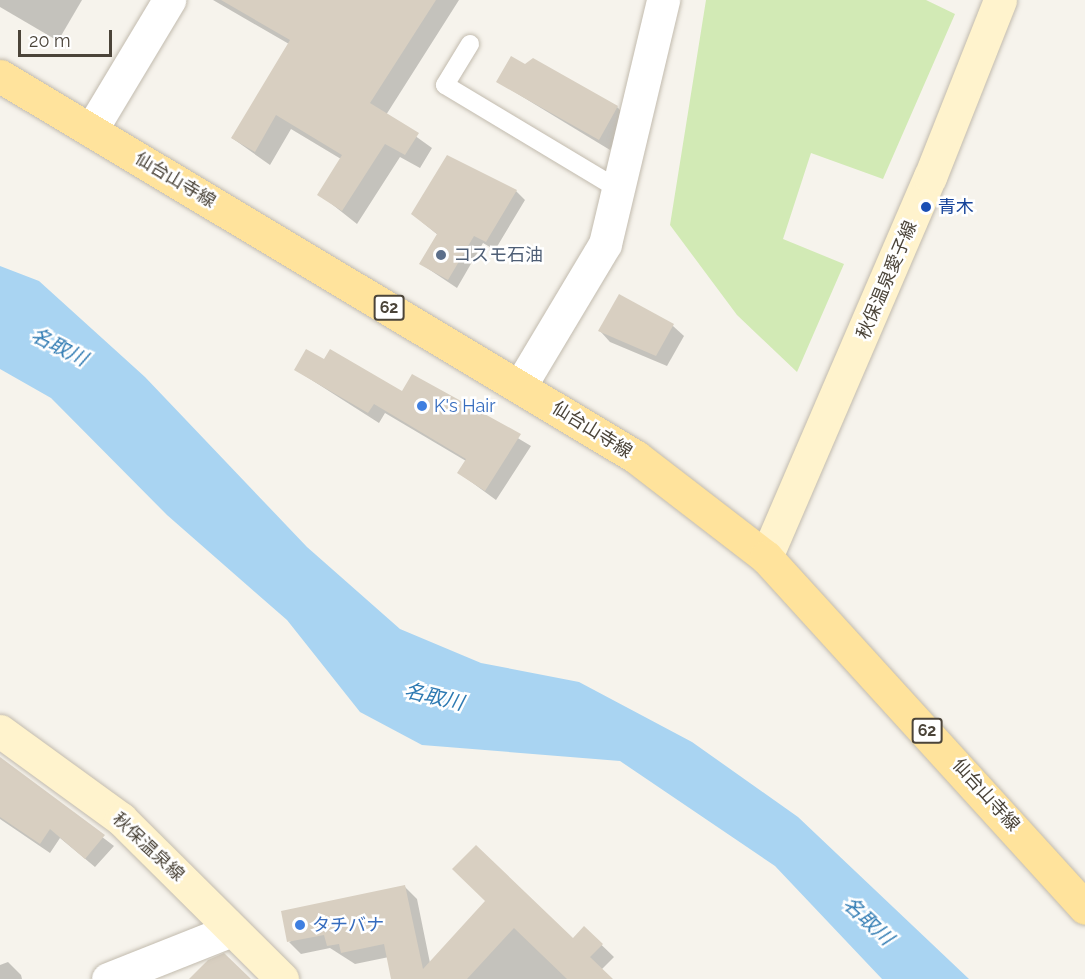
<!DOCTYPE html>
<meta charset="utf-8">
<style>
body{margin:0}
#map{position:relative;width:1085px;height:979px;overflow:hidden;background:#f6f3ec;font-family:Raleway,"Noto Sans JP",sans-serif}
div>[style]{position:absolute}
.green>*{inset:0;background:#d2eab5}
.water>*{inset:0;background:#a9d4f2}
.shadow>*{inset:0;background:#0003}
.building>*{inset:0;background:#d8cfc1}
.roads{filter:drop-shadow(0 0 2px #c2bbae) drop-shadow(0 0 2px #c2bbae)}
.lane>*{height:18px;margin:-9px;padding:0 9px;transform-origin:9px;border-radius:9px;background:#fff}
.street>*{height:33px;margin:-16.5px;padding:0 16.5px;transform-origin:16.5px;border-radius:16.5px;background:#fff}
.secondary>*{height:33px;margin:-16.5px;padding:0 16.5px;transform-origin:16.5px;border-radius:16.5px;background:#fff3cd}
.primary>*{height:33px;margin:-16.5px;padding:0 16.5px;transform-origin:16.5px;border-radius:16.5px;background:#ffe39c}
.dots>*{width:16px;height:16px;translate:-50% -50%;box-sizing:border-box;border:3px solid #fff;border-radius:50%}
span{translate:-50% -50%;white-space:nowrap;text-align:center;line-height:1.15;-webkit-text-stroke:5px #fff;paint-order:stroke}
.shield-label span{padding:2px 4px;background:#fff;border:2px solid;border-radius:4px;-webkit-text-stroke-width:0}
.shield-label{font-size:16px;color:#4b4439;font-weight:700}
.street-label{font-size:18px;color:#4b4439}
.transit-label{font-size:18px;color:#164399}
.left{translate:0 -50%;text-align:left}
.service-label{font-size:18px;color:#4e5e75}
.shop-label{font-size:18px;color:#366cbe}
.water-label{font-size:20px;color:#2e7ab2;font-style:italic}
.scale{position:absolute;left:18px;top:30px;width:94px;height:27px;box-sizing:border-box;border:3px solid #4b4439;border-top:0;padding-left:8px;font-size:18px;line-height:21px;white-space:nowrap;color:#4b4439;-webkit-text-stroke:4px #fff;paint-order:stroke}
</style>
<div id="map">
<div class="green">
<div style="clip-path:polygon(706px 0,926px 0,955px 14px,883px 179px,811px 153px,783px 239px,844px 264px,797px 372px,737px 315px,670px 225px)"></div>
</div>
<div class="water">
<div style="clip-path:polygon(0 266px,39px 281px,145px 377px,307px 547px,400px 629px,481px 663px,579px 682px,692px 742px,798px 817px,969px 979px,882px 979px,775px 866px,620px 761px,422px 745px,360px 712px,287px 620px,167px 515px,51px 398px,0 369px)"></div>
</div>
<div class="shadow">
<div style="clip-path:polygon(0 0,82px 0,58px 41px,0 7px)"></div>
<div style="clip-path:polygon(213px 0,459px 0,386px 115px,432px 148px,420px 168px,400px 157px,357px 224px,319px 194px,341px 159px,291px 129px,270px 165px,232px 138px,289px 44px)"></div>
<div style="clip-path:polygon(498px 82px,617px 107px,628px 118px,610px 150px)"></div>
<div style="clip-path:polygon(516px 191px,525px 200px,495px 250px,483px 243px,457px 288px,421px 264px,438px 235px,422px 222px)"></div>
<div style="clip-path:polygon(673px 326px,684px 336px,667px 366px,610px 342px,600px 331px)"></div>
<div style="clip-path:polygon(325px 361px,402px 393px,413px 376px,531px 446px,496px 500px,459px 473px,466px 461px,385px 413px,379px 423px,296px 370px)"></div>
<div style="clip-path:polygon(0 759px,114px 846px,95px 867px,60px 838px,50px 853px,0 819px)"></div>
<div style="clip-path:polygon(405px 887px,417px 899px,430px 963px,487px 901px,573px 940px,584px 928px,614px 957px,601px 970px,611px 979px,395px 979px,389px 957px,355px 964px,330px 948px,301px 954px,289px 942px)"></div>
<div style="clip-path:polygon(8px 962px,21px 975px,22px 979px,0 979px,0 965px)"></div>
</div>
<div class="building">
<div style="clip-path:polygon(221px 0,436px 0,370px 103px,419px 133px,405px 155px,385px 144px,342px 211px,317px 195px,342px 155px,276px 115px,255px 152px,231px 138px,290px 40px)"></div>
<div style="clip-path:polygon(511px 56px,525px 64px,533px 58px,618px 106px,599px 140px,496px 82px)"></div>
<div style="clip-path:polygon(447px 155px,517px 190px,486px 242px,474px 236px,448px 280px,419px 264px,437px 234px,411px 214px)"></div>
<div style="clip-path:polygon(619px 294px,674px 324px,656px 356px,598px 331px)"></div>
<div style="clip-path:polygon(306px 349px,324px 359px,330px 349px,402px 391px,412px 374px,521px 434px,485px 491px,457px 473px,466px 459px,374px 404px,368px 413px,294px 370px)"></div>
<div style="clip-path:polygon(0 757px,105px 835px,85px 859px,50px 829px,40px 844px,0 817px)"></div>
<div style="clip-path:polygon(476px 845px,573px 938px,584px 926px,603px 944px,590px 957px,613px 979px,567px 979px,514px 928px,467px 979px,391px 979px,384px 944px,341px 953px,339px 944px,327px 946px,324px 935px,287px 942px,281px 911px,405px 885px,423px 969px,485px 901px,452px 869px)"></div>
<div style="clip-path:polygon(224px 953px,251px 979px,189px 979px,208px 960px)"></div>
</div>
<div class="roads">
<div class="lane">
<div style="left:470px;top:44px;width:48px;rotate:121.4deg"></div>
<div style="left:445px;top:85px;width:202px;rotate:31deg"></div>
</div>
<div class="street">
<div style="left:91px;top:130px;width:152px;rotate:-59deg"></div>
<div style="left:520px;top:386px;width:165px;rotate:-59.1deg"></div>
<div style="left:605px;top:244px;width:251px;rotate:-76.6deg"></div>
<div style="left:108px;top:979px;width:133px;rotate:-21.6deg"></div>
</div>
<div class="secondary">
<div style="left:766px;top:557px;width:414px;rotate:-66.7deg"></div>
<div style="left:930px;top:177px;width:190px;rotate:-68.4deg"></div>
<div style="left:0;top:731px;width:150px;rotate:36deg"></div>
<div style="left:121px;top:819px;width:227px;rotate:44.8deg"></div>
</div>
<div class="primary">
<div style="left:0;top:76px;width:741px;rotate:30.92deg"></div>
<div style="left:636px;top:457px;width:164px;rotate:37.6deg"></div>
<div style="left:766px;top:557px;width:474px;rotate:47.7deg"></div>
</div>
</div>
<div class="dots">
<div style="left:926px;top:207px;background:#1a4fb4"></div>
<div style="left:441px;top:255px;background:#5c6f8a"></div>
<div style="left:422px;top:406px;background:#3f7fe0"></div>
<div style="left:300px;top:925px;background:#3f7fe0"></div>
</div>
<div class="shield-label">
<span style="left:389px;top:308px">62</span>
<span style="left:927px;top:731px">62</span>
</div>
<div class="street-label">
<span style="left:175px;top:180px;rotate:31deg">仙台山寺線</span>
<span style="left:887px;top:280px;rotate:-67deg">秋保温泉愛子線</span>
<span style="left:592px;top:430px;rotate:32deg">仙台山寺線</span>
<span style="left:986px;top:795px;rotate:48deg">仙台山寺線</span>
<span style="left:148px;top:847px;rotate:43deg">秋保温泉線</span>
</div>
<div class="transit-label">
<span class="left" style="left:938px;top:207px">青木</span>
</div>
<div class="service-label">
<span class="left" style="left:453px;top:255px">コスモ石油</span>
</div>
<div class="shop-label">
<span class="left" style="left:434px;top:406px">K's Hair</span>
<span class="left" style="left:312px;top:925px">タチバナ</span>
</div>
<div class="water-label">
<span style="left:59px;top:347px;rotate:27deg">名取川</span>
<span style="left:434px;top:697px;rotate:13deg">名取川</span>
<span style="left:868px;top:921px;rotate:43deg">名取川</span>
</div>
<div class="scale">20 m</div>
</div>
